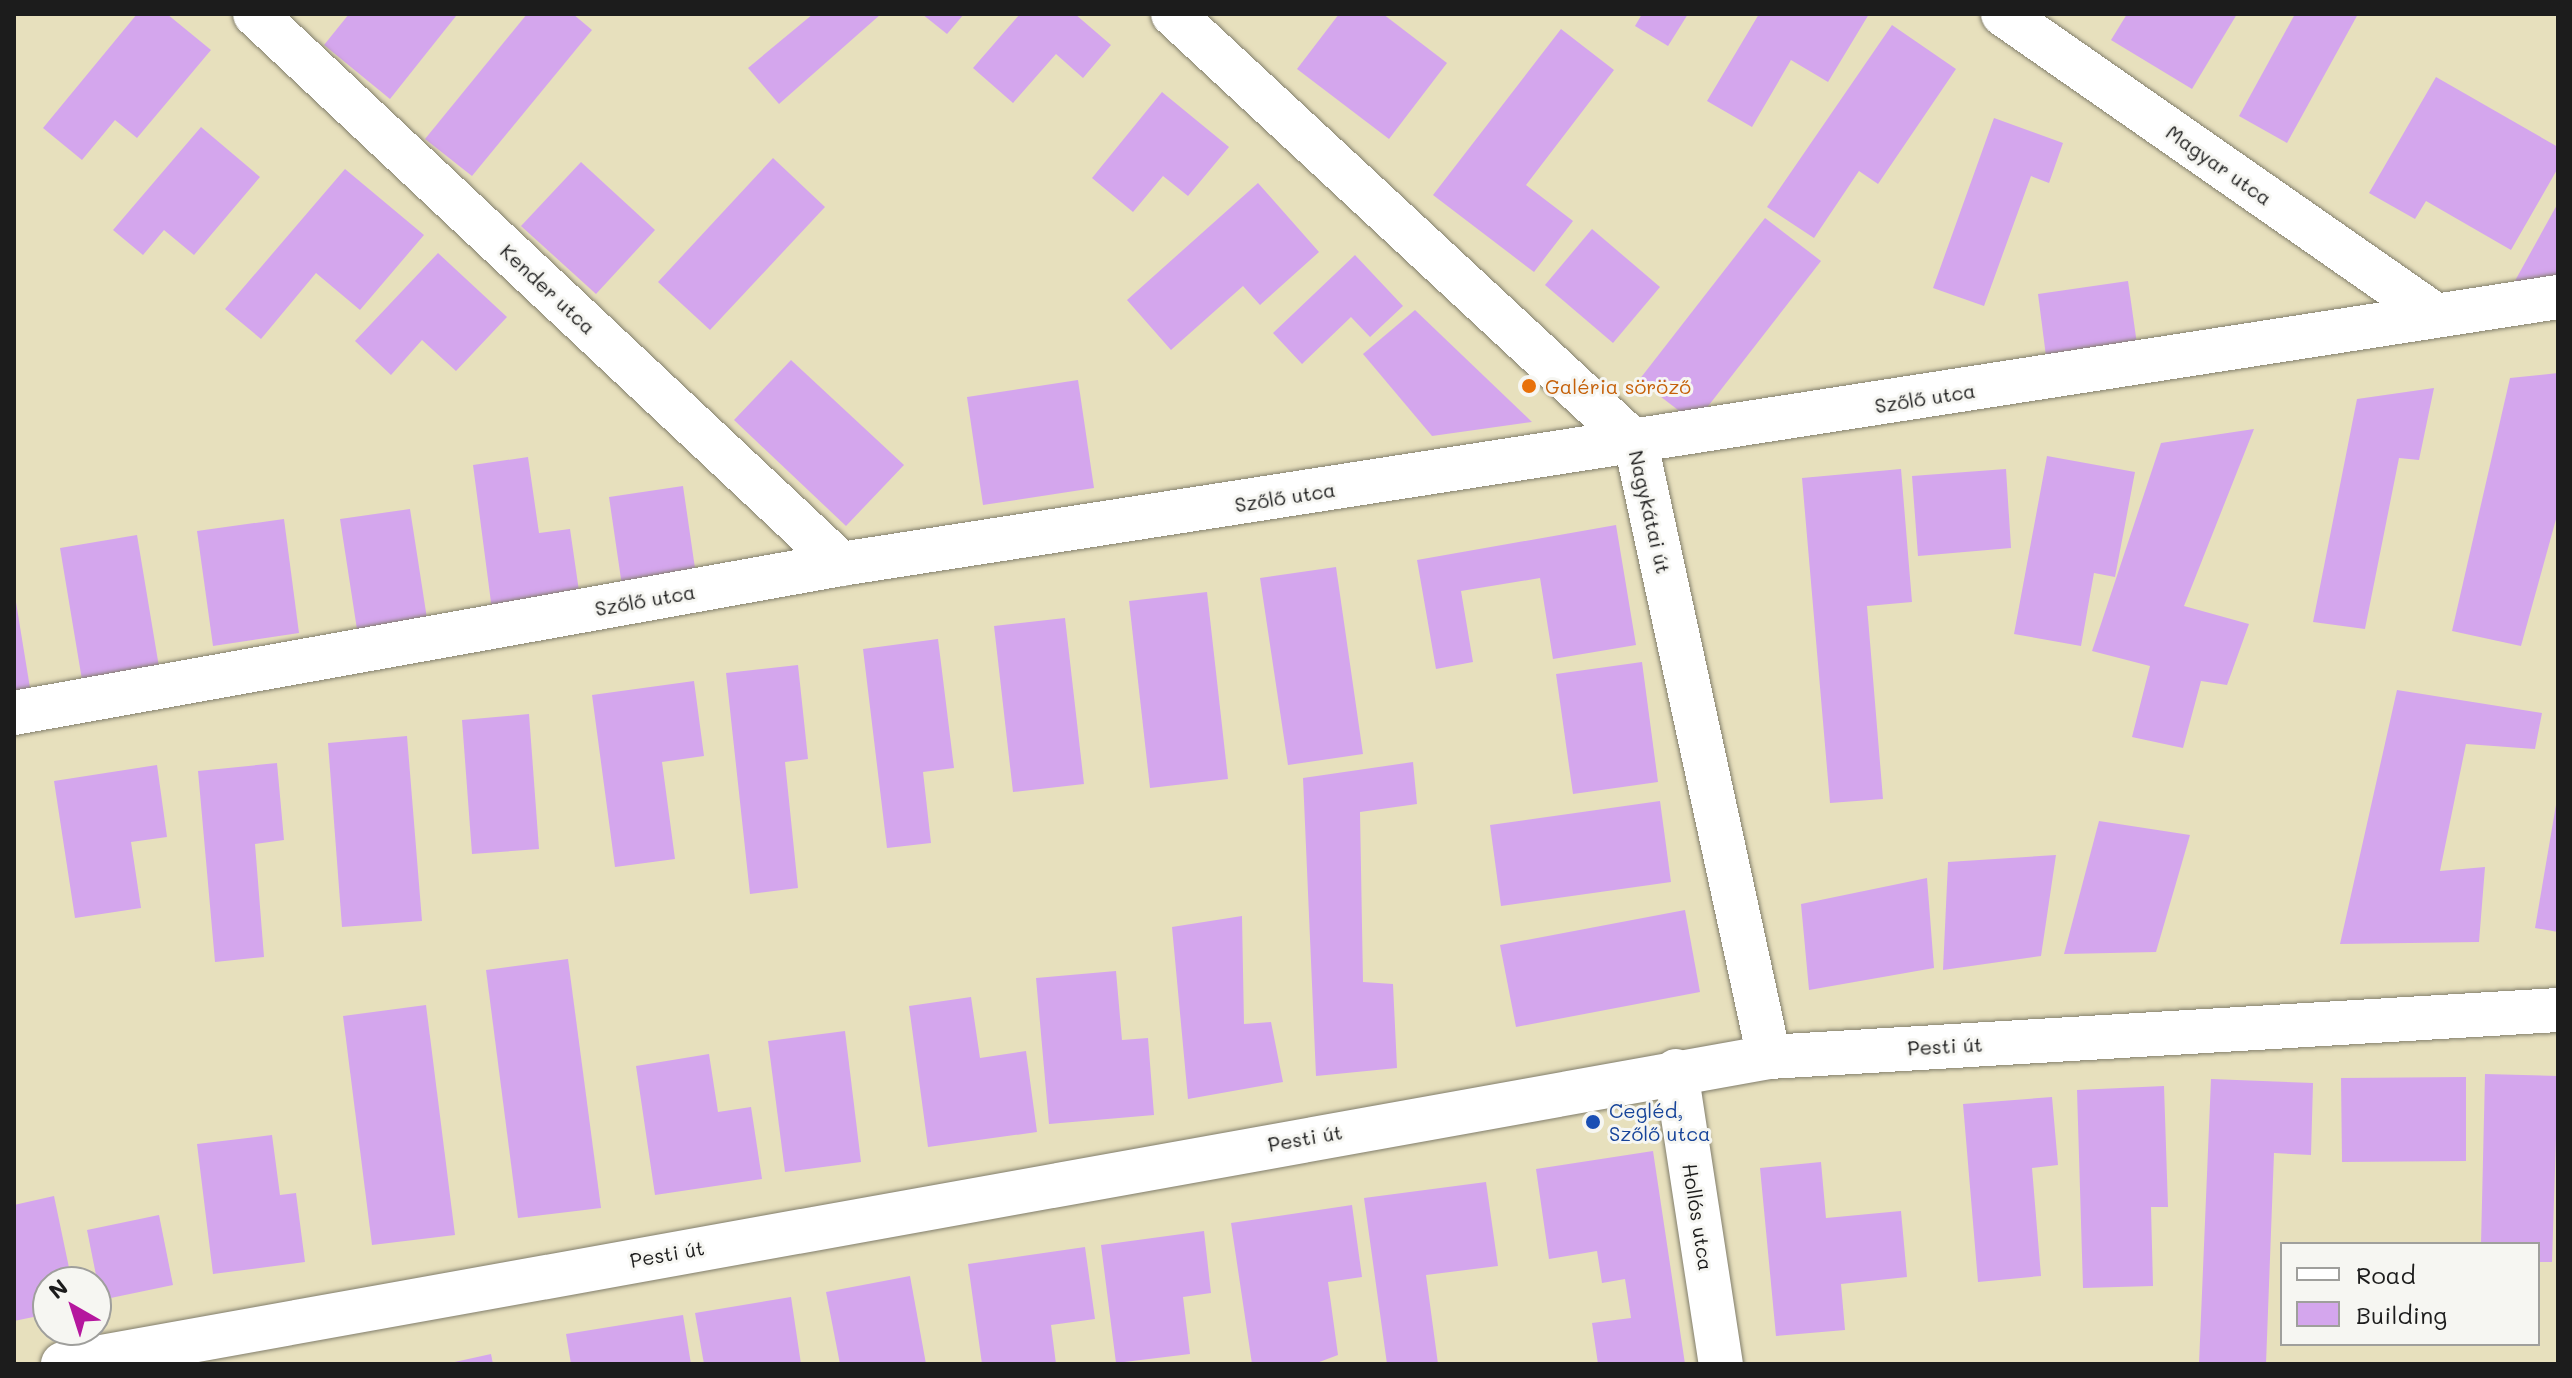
<!DOCTYPE html>
<meta charset="utf-8">
<style>
body{margin:0}
#map{position:relative;width:2572px;height:1378px;overflow:hidden;background:#e7e0bd;font-family:Mali,sans-serif}
div>[style]{position:absolute}
.building>*{inset:0;background:#d4a6ed}
.roads{filter:drop-shadow(0 0 2px #827e6c) drop-shadow(0 0 2px #827e6c)}
.street>*{height:44px;margin:-22px;padding:0 22px;transform-origin:22px;border-radius:22px;background:#fff}
.dots>*{width:22px;height:22px;translate:-50% -50%;box-sizing:border-box;border:4px solid #f6f6f2;border-radius:50%}
span{translate:-50% -50%;white-space:nowrap;text-align:center;line-height:1.15;-webkit-text-stroke:6px #f6f6f2;paint-order:stroke}
.street-label{font-size:20px;color:#1c1c1c}
.food-label{font-size:20px;color:#c56008}
.left{translate:0 -50%;text-align:left}
.transit-label{font-size:20px;color:#164399}
.frame{position:absolute;inset:0;border:16px solid #1c1c1c;pointer-events:none}
.legend{position:absolute;left:2280px;top:1242px;width:260px;height:104px;box-sizing:border-box;background:#f6f6f2;border:2px solid #9f9f9c;margin:0;padding:10px 14px;list-style:none;font-size:24px;color:#1c1c1c}
.legend li{display:flex;align-items:center;gap:16px;height:40px}
.legend b{width:40px;border:2px solid #9f9f9c}
.north{position:absolute;left:32px;top:1266px;width:80px;height:80px;box-sizing:border-box;background:#f6f6f2;border:2px solid #9f9f9c;border-radius:50%;rotate:321deg;font-size:22px;font-weight:700;line-height:32px;text-align:center;color:#1c1c1c}
.north::after{content:'';display:block;margin:auto;width:28px;height:36px;background:#b5179e;clip-path:polygon(50% 0,100% 100%,50% 72%,0 100%)}
</style>
<div id="map">
<div class="building">
<div style="clip-path:polygon(137px 14px,167px 14px,211px 50px,137px 138px,115px 120px,82px 160px,43px 128px)"></div>
<div style="clip-path:polygon(349px 14px,453px 14px,456px 16px,390px 99px,324px 45px)"></div>
<div style="clip-path:polygon(527px 14px,573px 14px,592px 30px,472px 176px,425px 139px)"></div>
<div style="clip-path:polygon(813px 14px,881px 14px,779px 104px,748px 68px)"></div>
<div style="clip-path:polygon(922px 14px,964px 14px,947px 34px)"></div>
<div style="clip-path:polygon(1020px 14px,1075px 14px,1111px 45px,1083px 78px,1056px 54px,1013px 103px,973px 68px)"></div>
<div style="clip-path:polygon(1339px 14px,1383px 14px,1447px 63px,1389px 139px,1297px 69px)"></div>
<div style="clip-path:polygon(1642px 14px,1688px 14px,1668px 46px,1635px 26px)"></div>
<div style="clip-path:polygon(1759px 14px,1869px 14px,1828px 82px,1791px 60px,1752px 127px,1707px 101px)"></div>
<div style="clip-path:polygon(2127px 14px,2237px 14px,2192px 89px,2111px 40px)"></div>
<div style="clip-path:polygon(2295px 14px,2358px 14px,2287px 143px,2239px 116px)"></div>
<div style="clip-path:polygon(1892px 25px,1956px 69px,1878px 184px,1859px 171px,1814px 238px,1767px 207px)"></div>
<div style="clip-path:polygon(1561px 29px,1614px 70px,1526px 185px,1573px 221px,1534px 272px,1433px 195px)"></div>
<div style="clip-path:polygon(2436px 77px,2558px 147px,2558px 168px,2511px 250px,2426px 201px,2415px 219px,2369px 193px)"></div>
<div style="clip-path:polygon(1162px 92px,1229px 147px,1188px 196px,1163px 176px,1133px 212px,1092px 178px)"></div>
<div style="clip-path:polygon(1994px 118px,2063px 143px,2049px 183px,2031px 176px,1984px 306px,1933px 288px)"></div>
<div style="clip-path:polygon(201px 127px,260px 177px,194px 255px,164px 230px,143px 255px,113px 230px)"></div>
<div style="clip-path:polygon(773px 158px,825px 207px,710px 330px,658px 282px)"></div>
<div style="clip-path:polygon(581px 162px,655px 230px,596px 294px,521px 226px)"></div>
<div style="clip-path:polygon(345px 169px,424px 235px,360px 310px,316px 273px,261px 339px,225px 309px)"></div>
<div style="clip-path:polygon(1258px 183px,1319px 252px,1260px 305px,1243px 286px,1171px 350px,1127px 300px)"></div>
<div style="clip-path:polygon(2558px 203px,2558px 280px,2511px 288px)"></div>
<div style="clip-path:polygon(1765px 218px,1821px 261px,1695px 423px,1639px 380px)"></div>
<div style="clip-path:polygon(1592px 229px,1660px 287px,1613px 343px,1545px 285px)"></div>
<div style="clip-path:polygon(438px 253px,507px 317px,456px 371px,422px 340px,391px 375px,355px 341px)"></div>
<div style="clip-path:polygon(1355px 255px,1403px 306px,1370px 337px,1351px 317px,1302px 364px,1273px 333px)"></div>
<div style="clip-path:polygon(2128px 281px,2138px 351px,2047px 364px,2038px 294px)"></div>
<div style="clip-path:polygon(1415px 310px,1532px 422px,1432px 436px,1363px 354px)"></div>
<div style="clip-path:polygon(791px 360px,904px 465px,846px 526px,734px 420px)"></div>
<div style="clip-path:polygon(2558px 373px,2558px 512px,2521px 646px,2452px 631px,2510px 378px)"></div>
<div style="clip-path:polygon(1078px 380px,1094px 488px,983px 505px,967px 397px)"></div>
<div style="clip-path:polygon(2434px 388px,2419px 460px,2399px 458px,2365px 629px,2313px 622px,2357px 399px)"></div>
<div style="clip-path:polygon(2254px 429px,2184px 606px,2249px 624px,2227px 685px,2201px 681px,2183px 748px,2132px 737px,2150px 666px,2092px 651px,2161px 443px)"></div>
<div style="clip-path:polygon(2047px 456px,2135px 472px,2115px 577px,2094px 573px,2081px 646px,2014px 634px)"></div>
<div style="clip-path:polygon(528px 457px,539px 533px,570px 529px,580px 598px,492px 610px,473px 465px)"></div>
<div style="clip-path:polygon(1901px 469px,1912px 602px,1867px 606px,1883px 799px,1830px 803px,1802px 478px)"></div>
<div style="clip-path:polygon(2006px 469px,2011px 548px,1918px 556px,1912px 476px)"></div>
<div style="clip-path:polygon(683px 486px,696px 575px,622px 586px,609px 497px)"></div>
<div style="clip-path:polygon(410px 509px,428px 625px,358px 636px,340px 519px)"></div>
<div style="clip-path:polygon(284px 519px,299px 633px,213px 646px,197px 531px)"></div>
<div style="clip-path:polygon(1616px 525px,1636px 645px,1553px 659px,1540px 578px,1461px 591px,1473px 662px,1436px 669px,1417px 560px)"></div>
<div style="clip-path:polygon(137px 535px,159px 667px,82px 680px,60px 548px)"></div>
<div style="clip-path:polygon(1336px 567px,1363px 754px,1288px 765px,1260px 578px)"></div>
<div style="clip-path:polygon(14px 590px,31px 694px,14px 696px)"></div>
<div style="clip-path:polygon(1207px 592px,1228px 779px,1150px 788px,1129px 601px)"></div>
<div style="clip-path:polygon(1065px 618px,1084px 784px,1013px 792px,994px 626px)"></div>
<div style="clip-path:polygon(938px 639px,954px 768px,923px 772px,931px 843px,887px 848px,863px 649px)"></div>
<div style="clip-path:polygon(1642px 662px,1658px 782px,1573px 794px,1556px 674px)"></div>
<div style="clip-path:polygon(798px 665px,808px 759px,785px 762px,798px 888px,750px 894px,726px 673px)"></div>
<div style="clip-path:polygon(694px 681px,704px 756px,662px 762px,675px 859px,615px 867px,592px 695px)"></div>
<div style="clip-path:polygon(2397px 690px,2542px 713px,2535px 749px,2466px 744px,2440px 871px,2485px 867px,2479px 942px,2340px 944px)"></div>
<div style="clip-path:polygon(529px 714px,539px 849px,472px 854px,462px 720px)"></div>
<div style="clip-path:polygon(407px 736px,422px 921px,342px 927px,328px 743px)"></div>
<div style="clip-path:polygon(1413px 762px,1417px 804px,1360px 812px,1363px 982px,1393px 984px,1397px 1068px,1316px 1076px,1303px 778px)"></div>
<div style="clip-path:polygon(277px 763px,284px 840px,255px 844px,264px 957px,215px 962px,198px 771px)"></div>
<div style="clip-path:polygon(157px 765px,167px 837px,131px 842px,141px 908px,75px 918px,54px 781px)"></div>
<div style="clip-path:polygon(2558px 793px,2558px 932px,2535px 928px)"></div>
<div style="clip-path:polygon(1660px 801px,1671px 882px,1501px 906px,1490px 825px)"></div>
<div style="clip-path:polygon(2099px 821px,2190px 835px,2156px 952px,2064px 954px)"></div>
<div style="clip-path:polygon(2056px 855px,2041px 956px,1943px 970px,1948px 862px)"></div>
<div style="clip-path:polygon(1927px 878px,1934px 968px,1809px 990px,1801px 904px)"></div>
<div style="clip-path:polygon(1685px 910px,1700px 992px,1516px 1027px,1500px 945px)"></div>
<div style="clip-path:polygon(1242px 916px,1244px 1024px,1271px 1022px,1283px 1082px,1188px 1099px,1172px 927px)"></div>
<div style="clip-path:polygon(568px 959px,601px 1208px,518px 1218px,486px 970px)"></div>
<div style="clip-path:polygon(1116px 971px,1122px 1040px,1148px 1038px,1154px 1115px,1049px 1124px,1036px 978px)"></div>
<div style="clip-path:polygon(971px 997px,980px 1058px,1026px 1051px,1037px 1132px,928px 1147px,909px 1006px)"></div>
<div style="clip-path:polygon(426px 1005px,455px 1235px,372px 1245px,343px 1016px)"></div>
<div style="clip-path:polygon(845px 1031px,861px 1162px,785px 1172px,768px 1041px)"></div>
<div style="clip-path:polygon(709px 1054px,718px 1112px,751px 1107px,762px 1179px,655px 1195px,636px 1066px)"></div>
<div style="clip-path:polygon(2485px 1074px,2558px 1076px,2552px 1262px,2538px 1262px,2538px 1244px,2481px 1244px)"></div>
<div style="clip-path:polygon(2466px 1077px,2466px 1161px,2342px 1162px,2341px 1078px)"></div>
<div style="clip-path:polygon(2211px 1079px,2313px 1083px,2311px 1155px,2274px 1153px,2266px 1364px,2199px 1364px)"></div>
<div style="clip-path:polygon(2164px 1086px,2168px 1207px,2151px 1207px,2153px 1286px,2083px 1288px,2077px 1090px)"></div>
<div style="clip-path:polygon(2052px 1097px,2058px 1165px,2032px 1168px,2041px 1276px,1978px 1282px,1963px 1104px)"></div>
<div style="clip-path:polygon(272px 1135px,280px 1195px,296px 1193px,305px 1262px,213px 1274px,197px 1144px)"></div>
<div style="clip-path:polygon(1653px 1151px,1685px 1364px,1598px 1364px,1592px 1323px,1631px 1318px,1625px 1279px,1602px 1283px,1597px 1251px,1549px 1259px,1536px 1169px)"></div>
<div style="clip-path:polygon(1821px 1162px,1826px 1218px,1901px 1211px,1907px 1277px,1841px 1284px,1845px 1330px,1776px 1336px,1760px 1168px)"></div>
<div style="clip-path:polygon(1486px 1182px,1498px 1266px,1426px 1275px,1438px 1364px,1387px 1364px,1364px 1198px)"></div>
<div style="clip-path:polygon(54px 1196px,72px 1282px,48px 1282px,48px 1314px,14px 1321px,14px 1205px)"></div>
<div style="clip-path:polygon(1352px 1205px,1362px 1277px,1328px 1282px,1338px 1355px,1314px 1364px,1252px 1364px,1231px 1223px)"></div>
<div style="clip-path:polygon(159px 1215px,173px 1285px,101px 1300px,87px 1230px)"></div>
<div style="clip-path:polygon(1204px 1231px,1211px 1293px,1183px 1297px,1190px 1354px,1116px 1363px,1101px 1245px)"></div>
<div style="clip-path:polygon(1085px 1247px,1095px 1319px,1051px 1325px,1056px 1364px,982px 1364px,968px 1264px)"></div>
<div style="clip-path:polygon(910px 1276px,926px 1364px,840px 1364px,826px 1292px)"></div>
<div style="clip-path:polygon(791px 1297px,801px 1364px,704px 1364px,695px 1313px)"></div>
<div style="clip-path:polygon(683px 1315px,691px 1364px,571px 1364px,566px 1334px)"></div>
<div style="clip-path:polygon(491px 1354px,493px 1364px,450px 1364px,450px 1363px)"></div>
</div>
<div class="roads">
<div class="street">
<div style="left:255px;top:14px;width:804px;rotate:43.18deg"></div>
<div style="left:1173px;top:14px;width:632px;rotate:42.88deg"></div>
<div style="left:1636px;top:444px;width:627px;rotate:77.76deg"></div>
<div style="left:2003px;top:14px;width:527px;rotate:34.87deg"></div>
<div style="left:14px;top:713px;width:840px;rotate:-10.21deg"></div>
<div style="left:841px;top:564px;width:1738px;rotate:-8.84deg"></div>
<div style="left:1676px;top:1071px;width:296px;rotate:81.3deg"></div>
<div style="left:63px;top:1364px;width:1733px;rotate:-10.2deg"></div>
<div style="left:1769px;top:1057px;width:790px;rotate:-3.41deg"></div>
</div>
</div>
<div class="dots">
<div style="left:1529px;top:386px;background:#e8710a"></div>
<div style="left:1593px;top:1122px;background:#1a4fb4"></div>
</div>
<div class="street-label">
<span style="left:2219px;top:165px;rotate:35deg">Magyar utca</span>
<span style="left:548px;top:289px;rotate:43deg">Kender utca</span>
<span style="left:1925px;top:398px;rotate:-9deg">Szőlő utca</span>
<span style="left:1285px;top:497px;rotate:-9deg">Szőlő utca</span>
<span style="left:1650px;top:512px;rotate:77deg">Nagykátai út</span>
<span style="left:645px;top:600px;rotate:-10deg">Szőlő utca</span>
<span style="left:1945px;top:1046px;rotate:-3deg">Pesti út</span>
<span style="left:1305px;top:1138px;rotate:-10deg">Pesti út</span>
<span style="left:1698px;top:1217px;rotate:81deg">Hollós utca</span>
<span style="left:667px;top:1254px;rotate:-10deg">Pesti út</span>
</div>
<div class="food-label">
<span class="left" style="left:1545px;top:386px">Galéria söröző</span>
</div>
<div class="transit-label">
<span class="left" style="left:1609px;top:1122px">Cegléd,<br>Szőlő utca</span>
</div>
<div class="frame"></div>
<ul class="legend">
<li><b style="height:10px;background:#fff"></b>Road</li>
<li><b style="height:22px;background:#d4a6ed"></b>Building</li>
</ul>
<div class="north">N</div>
</div>
